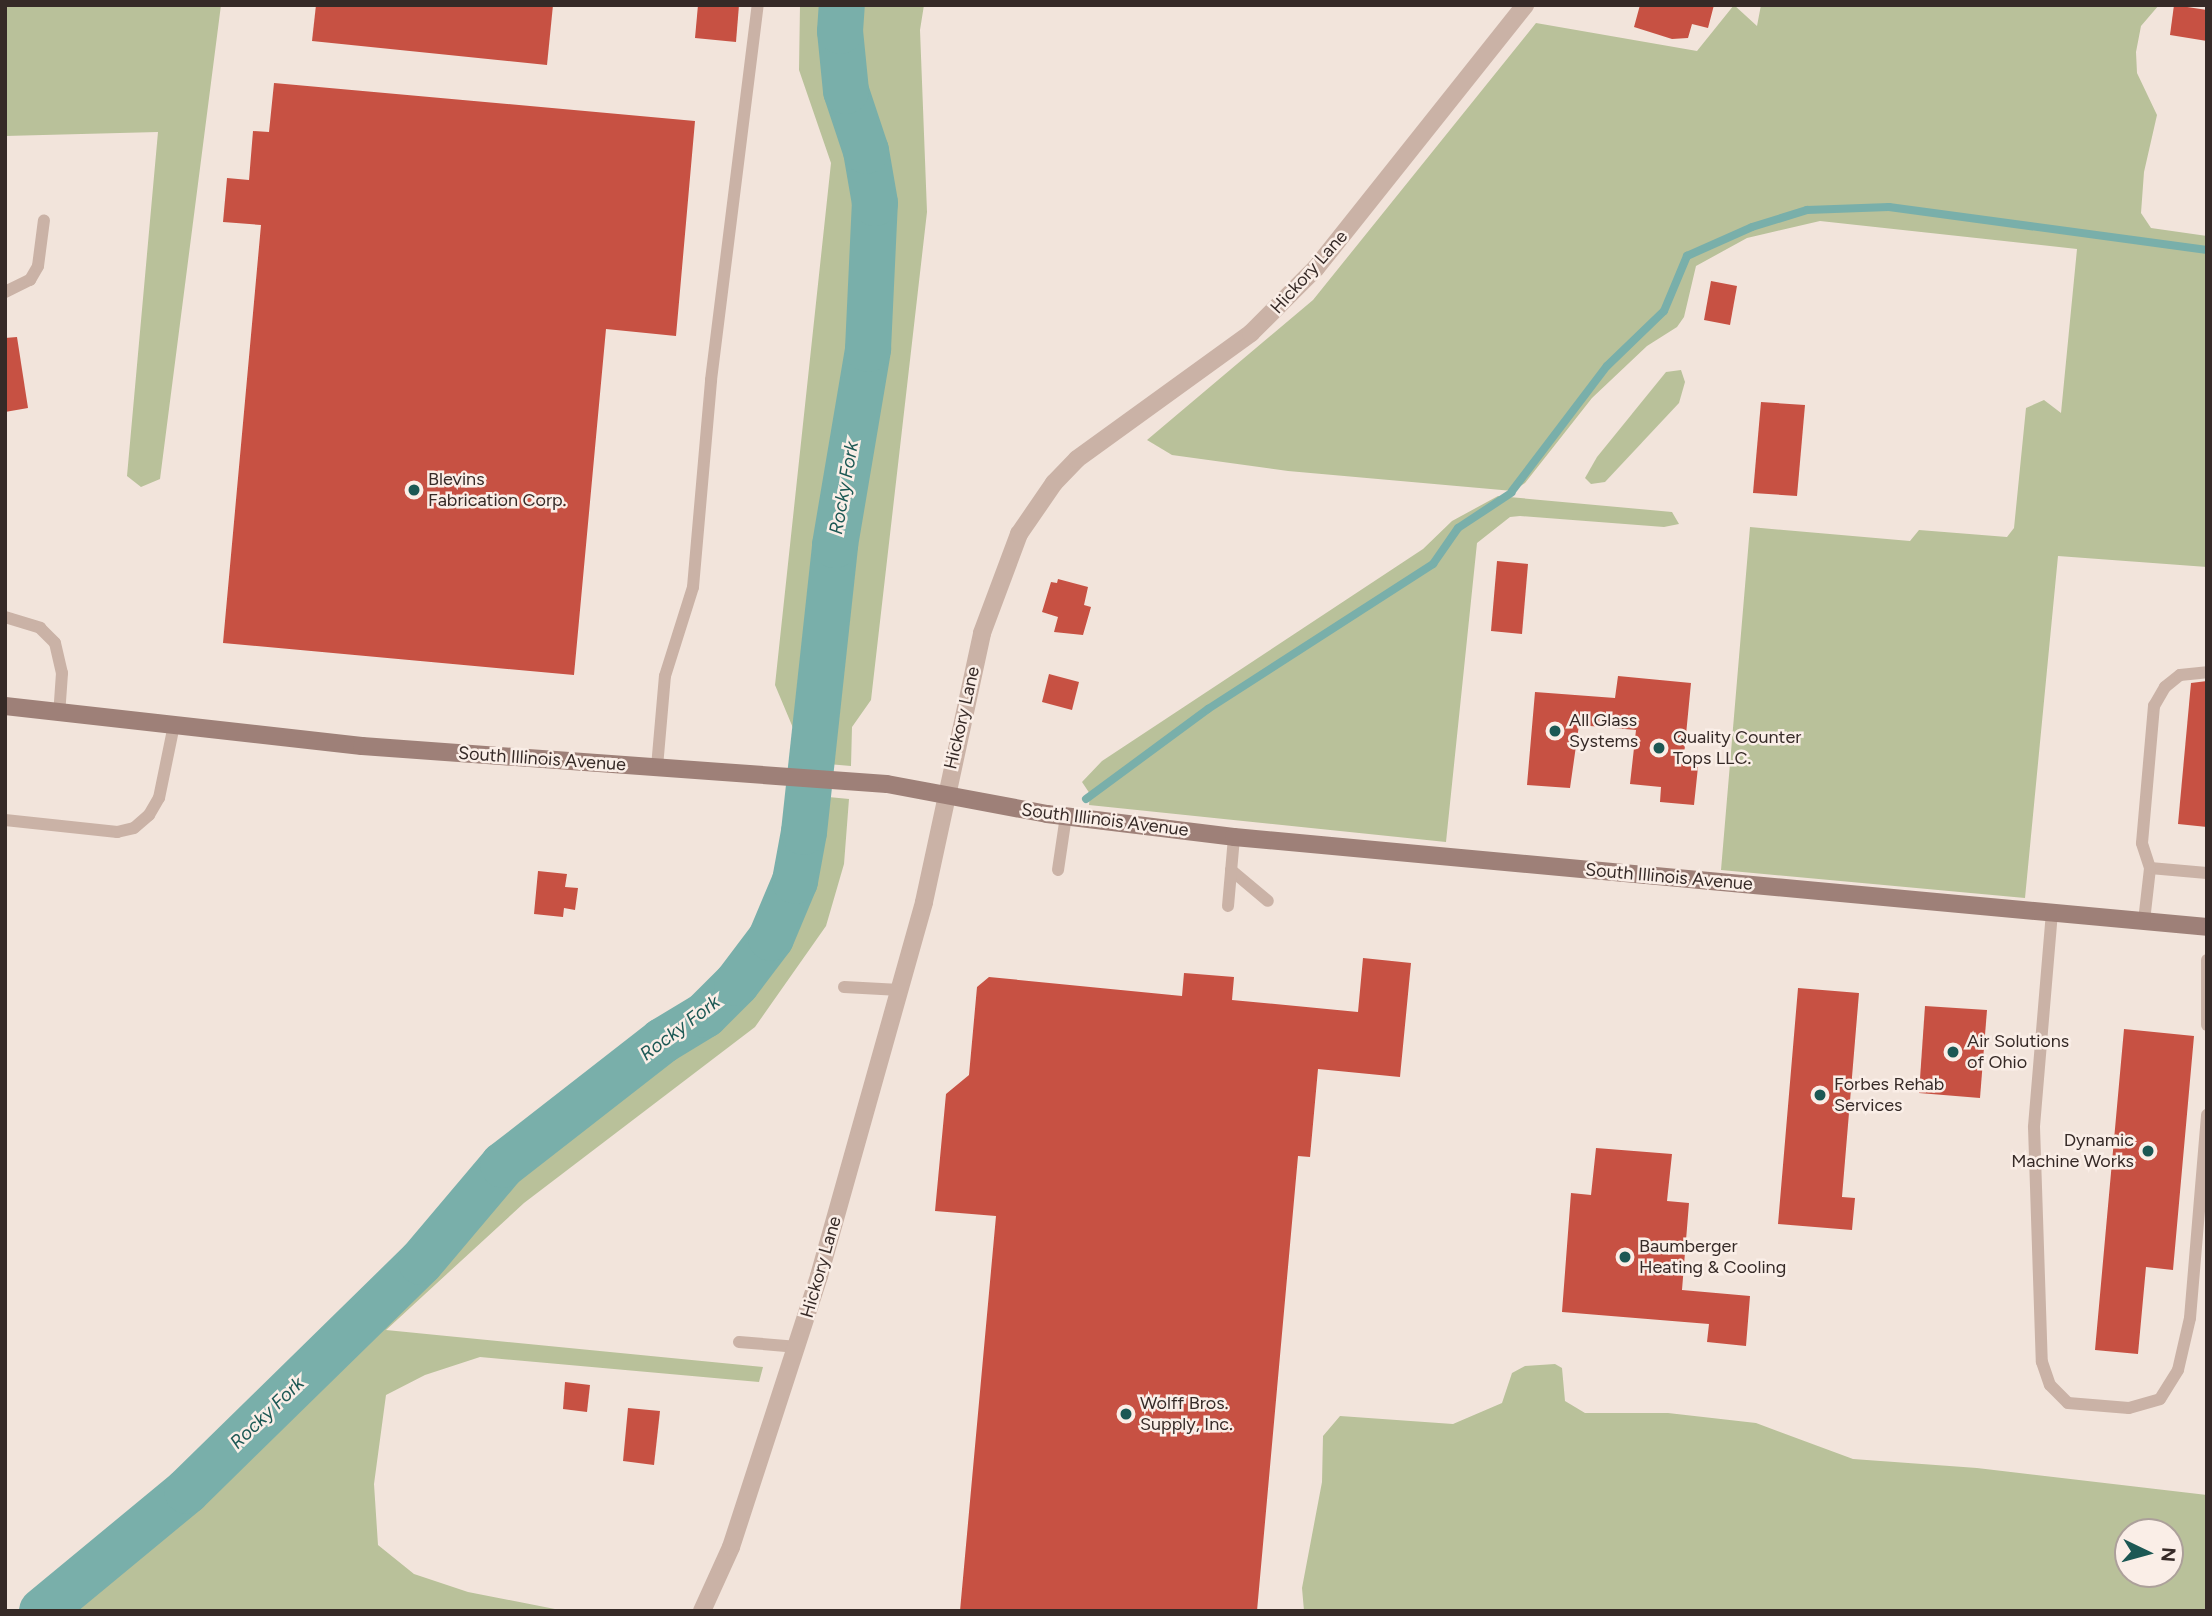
<!DOCTYPE html>
<style>
body{margin:0}
#map{position:relative;width:2212px;height:1616px;overflow:hidden;background:#f2e4db;font-family:Figtree,sans-serif}
div>[style]{position:absolute}
.green>*{inset:0;background:#b9c19a}
.stream>*{height:8px;margin:-4px;padding:0 4px;transform-origin:4px;border-radius:4px;background:#79afaa}
.river>*{height:46px;margin:-23px;padding:0 23px;transform-origin:23px;border-radius:23px;background:#79afaa}
.building>*{inset:0;background:#c75143}
.service>*{height:12px;margin:-6px;padding:0 6px;transform-origin:6px;border-radius:6px;background:#cab2a6}
.minor>*{height:18px;margin:-9px;padding:0 9px;transform-origin:9px;border-radius:9px;background:#cab2a6}
.secondary>*{height:18px;margin:-9px;padding:0 9px;transform-origin:9px;border-radius:9px;background:#9e8078}
.dots>*{width:19px;height:19px;translate:-50% -50%;box-sizing:border-box;border:4px solid #faeee7;border-radius:50%}
span{translate:-50% -50%;white-space:nowrap;text-align:center;line-height:1.15;-webkit-text-stroke:5px #faeee7;paint-order:stroke}
.street-label{font-size:18px;color:#362a27}
.poi-label{font-size:18px;color:#362a27}
.left{translate:0 -50%;text-align:left}
.right{translate:-100% -50%;text-align:right}
.water-label{font-size:19px;color:#1c5854;font-style:italic}
.frame{position:absolute;inset:0;border:7px solid #362a27;pointer-events:none}
.north{position:absolute;left:2114px;top:1518px;width:70px;height:70px;box-sizing:border-box;background:#faeee7;border:2px solid #aca09a;border-radius:50%;rotate:95deg;font-size:19px;font-weight:700;line-height:28px;text-align:center;color:#362a27}
.north::after{content:'';display:block;margin:auto;width:24px;height:32px;background:#1c5854;clip-path:polygon(50% 0,100% 100%,50% 72%,0 100%)}
</style>
<div id="map">
<div class="green">
<div style="clip-path:polygon(5px 5px,221px 5px,160px 479px,141px 487px,127px 476px,158px 132px,5px 136px)"></div>
<div style="clip-path:polygon(800px 5px,924px 5px,920px 30px,927px 212px,871px 700px,852px 727px,851px 766px,793px 761px,796px 735px,775px 685px,831px 163px,799px 70px)"></div>
<div style="clip-path:polygon(1734px 5px,1757px 26px,1761px 5px,2159px 5px,2141px 26px,2136px 52px,2137px 73px,2157px 115px,2144px 172px,2141px 213px,2151px 228px,2207px 236px,2207px 567px,2058px 556px,2025px 898px,1721px 870px,1750px 527px,1910px 541px,1919px 530px,2007px 537px,2014px 528px,2026px 408px,2044px 400px,2061px 413px,2077px 249px,1820px 221px,1747px 238px,1696px 266px,1684px 317px,1677px 327px,1647px 346px,1592px 398px,1525px 483px,1513px 491px,1288px 471px,1172px 455px,1147px 440px,1313px 300px,1536px 23px,1697px 51px)"></div>
<div style="clip-path:polygon(1681px 370px,1685px 382px,1679px 403px,1605px 482px,1591px 484px,1585px 478px,1597px 457px,1666px 372px)"></div>
<div style="clip-path:polygon(1498px 496px,1672px 512px,1679px 524px,1664px 527px,1520px 516px,1510px 517px,1477px 543px,1446px 842px,1089px 805px,1090px 794px,1082px 782px,1102px 761px,1423px 549px,1452px 521px)"></div>
<div style="clip-path:polygon(808px 795px,849px 799px,844px 864px,826px 926px,755px 1027px,524px 1203px,386px 1330px,763px 1367px,759px 1382px,480px 1357px,425px 1375px,386px 1395px,374px 1484px,378px 1545px,414px 1574px,468px 1592px,565px 1611px,42px 1611px,187px 1491px,421px 1262px,503px 1165px,662px 1041px,705px 1015px,737px 983px,771px 938px,795px 881px)"></div>
<div style="clip-path:polygon(evenodd,1555px 1364px,1562px 1368px,1565px 1401px,1585px 1413px,1668px 1413px,1756px 1423px,1853px 1459px,1977px 1468px,2207px 1495px,2207px 1611px,1304px 1611px,1302px 1588px,1322px 1482px,1323px 1436px,1340px 1416px,1453px 1424px,1502px 1403px,1512px 1373px,1525px 1366px,1555px 1364px,2128px 1532px,2170px 1532px,2170px 1574px,2128px 1574px,2128px 1532px)"></div>
</div>
<div class="stream">
<div style="left:1512px;top:491px;width:157px;rotate:-52.8deg"></div>
<div style="left:1607px;top:366px;width:79px;rotate:-44deg"></div>
<div style="left:1664px;top:311px;width:60px;rotate:-67.3deg"></div>
<div style="left:1687px;top:256px;width:71px;rotate:-24deg"></div>
<div style="left:1752px;top:227px;width:58px;rotate:-17.2deg"></div>
<div style="left:1807px;top:210px;width:82px;rotate:-2.1deg"></div>
<div style="left:1889px;top:207px;width:321px;rotate:7.7deg"></div>
<div style="left:1086px;top:799px;width:152px;rotate:-36.4deg"></div>
<div style="left:1208px;top:709px;width:268px;rotate:-32.8deg"></div>
<div style="left:1433px;top:564px;width:44px;rotate:-55.2deg"></div>
<div style="left:1458px;top:528px;width:64px;rotate:-33.4deg"></div>
</div>
<div class="river">
<div style="left:42px;top:1611px;width:188px;rotate:-39.6deg"></div>
<div style="left:187px;top:1491px;width:327px;rotate:-44.4deg"></div>
<div style="left:421px;top:1262px;width:127px;rotate:-49.8deg"></div>
<div style="left:503px;top:1165px;width:202px;rotate:-37.9deg"></div>
<div style="left:662px;top:1041px;width:50px;rotate:-31.2deg"></div>
<div style="left:705px;top:1015px;width:45px;rotate:-45deg"></div>
<div style="left:737px;top:983px;width:56px;rotate:-52.9deg"></div>
<div style="left:771px;top:938px;width:62px;rotate:-67.2deg"></div>
<div style="left:795px;top:881px;width:50px;rotate:-79.6deg"></div>
<div style="left:804px;top:832px;width:289px;rotate:-83.8deg"></div>
<div style="left:835px;top:545px;width:199px;rotate:-80.4deg"></div>
<div style="left:868px;top:349px;width:146px;rotate:-87.3deg"></div>
<div style="left:875px;top:203px;width:53px;rotate:-99.8deg"></div>
<div style="left:866px;top:151px;width:63px;rotate:-108.4deg"></div>
<div style="left:846px;top:91px;width:60px;rotate:-95.7deg"></div>
<div style="left:840px;top:31px;width:26px;rotate:-86deg"></div>
</div>
<div class="building">
<div style="clip-path:polygon(316px 5px,553px 5px,547px 65px,312px 41px)"></div>
<div style="clip-path:polygon(698px 5px,739px 5px,736px 42px,695px 38px)"></div>
<div style="clip-path:polygon(1640px 5px,1714px 5px,1708px 28px,1692px 24px,1688px 38px,1672px 39px,1634px 27px)"></div>
<div style="clip-path:polygon(2174px 5px,2207px 10px,2207px 41px,2170px 35px)"></div>
<div style="clip-path:polygon(274px 83px,695px 121px,676px 336px,606px 329px,574px 675px,223px 643px,261px 225px,223px 222px,227px 178px,249px 180px,253px 131px,269px 132px)"></div>
<div style="clip-path:polygon(1711px 281px,1737px 286px,1730px 325px,1704px 320px)"></div>
<div style="clip-path:polygon(17px 337px,28px 408px,5px 412px,5px 338px)"></div>
<div style="clip-path:polygon(1761px 402px,1805px 405px,1797px 496px,1753px 493px)"></div>
<div style="clip-path:polygon(1497px 561px,1528px 564px,1522px 634px,1491px 631px)"></div>
<div style="clip-path:polygon(1058px 579px,1088px 587px,1084px 605px,1091px 607px,1083px 635px,1054px 632px,1058px 617px,1042px 612px,1051px 582px,1057px 583px)"></div>
<div style="clip-path:polygon(1049px 674px,1079px 682px,1072px 710px,1042px 702px)"></div>
<div style="clip-path:polygon(1618px 676px,1691px 683px,1683px 766px,1698px 767px,1694px 805px,1660px 802px,1661px 787px,1630px 784px,1636px 730px,1579px 725px,1570px 788px,1527px 785px,1535px 692px,1615px 698px)"></div>
<div style="clip-path:polygon(2207px 681px,2207px 827px,2178px 824px,2191px 683px)"></div>
<div style="clip-path:polygon(538px 871px,567px 874px,565px 887px,578px 888px,575px 910px,564px 908px,563px 917px,534px 914px)"></div>
<div style="clip-path:polygon(1363px 958px,1411px 963px,1400px 1077px,1318px 1069px,1310px 1157px,1298px 1156px,1257px 1611px,960px 1611px,996px 1216px,935px 1211px,946px 1094px,969px 1075px,977px 987px,989px 977px,1182px 996px,1184px 973px,1234px 977px,1232px 1000px,1358px 1012px)"></div>
<div style="clip-path:polygon(1798px 988px,1859px 993px,1842px 1197px,1855px 1198px,1852px 1230px,1778px 1224px)"></div>
<div style="clip-path:polygon(1925px 1006px,1987px 1010px,1980px 1098px,1919px 1093px)"></div>
<div style="clip-path:polygon(2124px 1029px,2194px 1036px,2173px 1270px,2146px 1267px,2138px 1354px,2095px 1350px)"></div>
<div style="clip-path:polygon(1596px 1148px,1672px 1154px,1667px 1201px,1689px 1203px,1682px 1290px,1750px 1296px,1746px 1346px,1707px 1342px,1709px 1324px,1562px 1312px,1571px 1193px,1591px 1195px)"></div>
<div style="clip-path:polygon(565px 1382px,590px 1385px,587px 1412px,563px 1409px)"></div>
<div style="clip-path:polygon(628px 1408px,660px 1411px,654px 1465px,623px 1461px)"></div>
</div>
<div class="service">
<div style="left:5px;top:292px;width:28px;rotate:-26deg"></div>
<div style="left:30px;top:280px;width:16px;rotate:-60deg"></div>
<div style="left:38px;top:266px;width:46px;rotate:-82.6deg"></div>
<div style="left:5px;top:617px;width:37px;rotate:17deg"></div>
<div style="left:40px;top:628px;width:21px;rotate:45deg"></div>
<div style="left:55px;top:643px;width:31px;rotate:77deg"></div>
<div style="left:62px;top:673px;width:39px;rotate:94deg"></div>
<div style="left:657px;top:767px;width:91px;rotate:-85deg"></div>
<div style="left:665px;top:676px;width:93px;rotate:-72.5deg"></div>
<div style="left:693px;top:587px;width:208px;rotate:-85deg"></div>
<div style="left:711px;top:380px;width:378px;rotate:-82.9deg"></div>
<div style="left:5px;top:820px;width:113px;rotate:6.1deg"></div>
<div style="left:117px;top:832px;width:17px;rotate:-13deg"></div>
<div style="left:134px;top:828px;width:20px;rotate:-41deg"></div>
<div style="left:149px;top:815px;width:20px;rotate:-60deg"></div>
<div style="left:159px;top:798px;width:75px;rotate:-78.4deg"></div>
<div style="left:2150px;top:868px;width:57px;rotate:5deg"></div>
<div style="left:1058px;top:870px;width:55px;rotate:-81.6deg"></div>
<div style="left:1231px;top:870px;width:48px;rotate:40deg"></div>
<div style="left:1228px;top:906px;width:69px;rotate:-85deg"></div>
<div style="left:2052px;top:912px;width:216px;rotate:94.8deg"></div>
<div style="left:2034px;top:1127px;width:235px;rotate:88.1deg"></div>
<div style="left:2042px;top:1362px;width:24px;rotate:71deg"></div>
<div style="left:2050px;top:1385px;width:25px;rotate:45deg"></div>
<div style="left:2068px;top:1403px;width:61px;rotate:4.7deg"></div>
<div style="left:2129px;top:1408px;width:32px;rotate:-16deg"></div>
<div style="left:2160px;top:1399px;width:34px;rotate:-58deg"></div>
<div style="left:2178px;top:1370px;width:53px;rotate:-77deg"></div>
<div style="left:2190px;top:1318px;width:204px;rotate:-85.2deg"></div>
<div style="left:2144px;top:921px;width:53px;rotate:-83.5deg"></div>
<div style="left:2150px;top:868px;width:26px;rotate:-108deg"></div>
<div style="left:2142px;top:843px;width:138px;rotate:-85deg"></div>
<div style="left:2154px;top:706px;width:22px;rotate:-60deg"></div>
<div style="left:2165px;top:687px;width:19px;rotate:-39deg"></div>
<div style="left:2180px;top:675px;width:27px;rotate:-6deg"></div>
<div style="left:2207px;top:960px;width:65px;rotate:90deg"></div>
<div style="left:844px;top:987px;width:56px;rotate:3.1deg"></div>
<div style="left:739px;top:1342px;width:59px;rotate:4.8deg"></div>
</div>
<div class="minor">
<div style="left:702px;top:1611px;width:70px;rotate:-65.6deg"></div>
<div style="left:731px;top:1547px;width:285px;rotate:-72deg"></div>
<div style="left:819px;top:1276px;width:388px;rotate:-74.3deg"></div>
<div style="left:924px;top:902px;width:275px;rotate:-77.8deg"></div>
<div style="left:982px;top:633px;width:106px;rotate:-69.5deg"></div>
<div style="left:1019px;top:534px;width:62px;rotate:-55.5deg"></div>
<div style="left:1054px;top:483px;width:33px;rotate:-46deg"></div>
<div style="left:1077px;top:459px;width:215px;rotate:-35.9deg"></div>
<div style="left:1251px;top:333px;width:92px;rotate:-45deg"></div>
<div style="left:1316px;top:268px;width:336px;rotate:-51.5deg"></div>
</div>
<div class="secondary">
<div style="left:5px;top:706px;width:359px;rotate:6.4deg"></div>
<div style="left:362px;top:746px;width:526px;rotate:4.14deg"></div>
<div style="left:887px;top:784px;width:163px;rotate:10.6deg"></div>
<div style="left:1047px;top:814px;width:188px;rotate:7deg"></div>
<div style="left:1234px;top:837px;width:977px;rotate:5.28deg"></div>
</div>
<div class="dots">
<div style="left:414px;top:490px;background:#1c5854"></div>
<div style="left:1555px;top:731px;background:#1c5854"></div>
<div style="left:1659px;top:748px;background:#1c5854"></div>
<div style="left:1953px;top:1052px;background:#1c5854"></div>
<div style="left:1820px;top:1095px;background:#1c5854"></div>
<div style="left:2148px;top:1151px;background:#1c5854"></div>
<div style="left:1625px;top:1257px;background:#1c5854"></div>
<div style="left:1126px;top:1414px;background:#1c5854"></div>
</div>
<div class="street-label">
<span style="left:1309px;top:272px;rotate:-48deg">Hickory Lane</span>
<span style="left:962px;top:718px;rotate:-77deg">Hickory Lane</span>
<span style="left:542px;top:759px;rotate:4deg">South Illinois Avenue</span>
<span style="left:1105px;top:820px;rotate:7deg">South Illinois Avenue</span>
<span style="left:1669px;top:877px;rotate:5deg">South Illinois Avenue</span>
<span style="left:821px;top:1267px;rotate:-74deg">Hickory Lane</span>
</div>
<div class="poi-label">
<span class="left" style="left:428px;top:490px">Blevins<br>Fabrication Corp.</span>
<span class="left" style="left:1569px;top:731px">All Glass<br>Systems</span>
<span class="left" style="left:1673px;top:748px">Quality Counter<br>Tops LLC.</span>
<span class="left" style="left:1967px;top:1052px">Air Solutions<br>of Ohio</span>
<span class="left" style="left:1834px;top:1095px">Forbes Rehab<br>Services</span>
<span class="right" style="left:2134px;top:1151px">Dynamic<br>Machine Works</span>
<span class="left" style="left:1639px;top:1257px">Baumberger<br>Heating &amp; Cooling</span>
<span class="left" style="left:1140px;top:1414px">Wolff Bros.<br>Supply, Inc.</span>
</div>
<div class="water-label">
<span style="left:844px;top:488px;rotate:-80deg">Rocky Fork</span>
<span style="left:680px;top:1028px;rotate:-37deg">Rocky Fork</span>
<span style="left:267px;top:1413px;rotate:-44deg">Rocky Fork</span>
</div>
<div class="frame"></div>
<div class="north">N</div>
</div>
